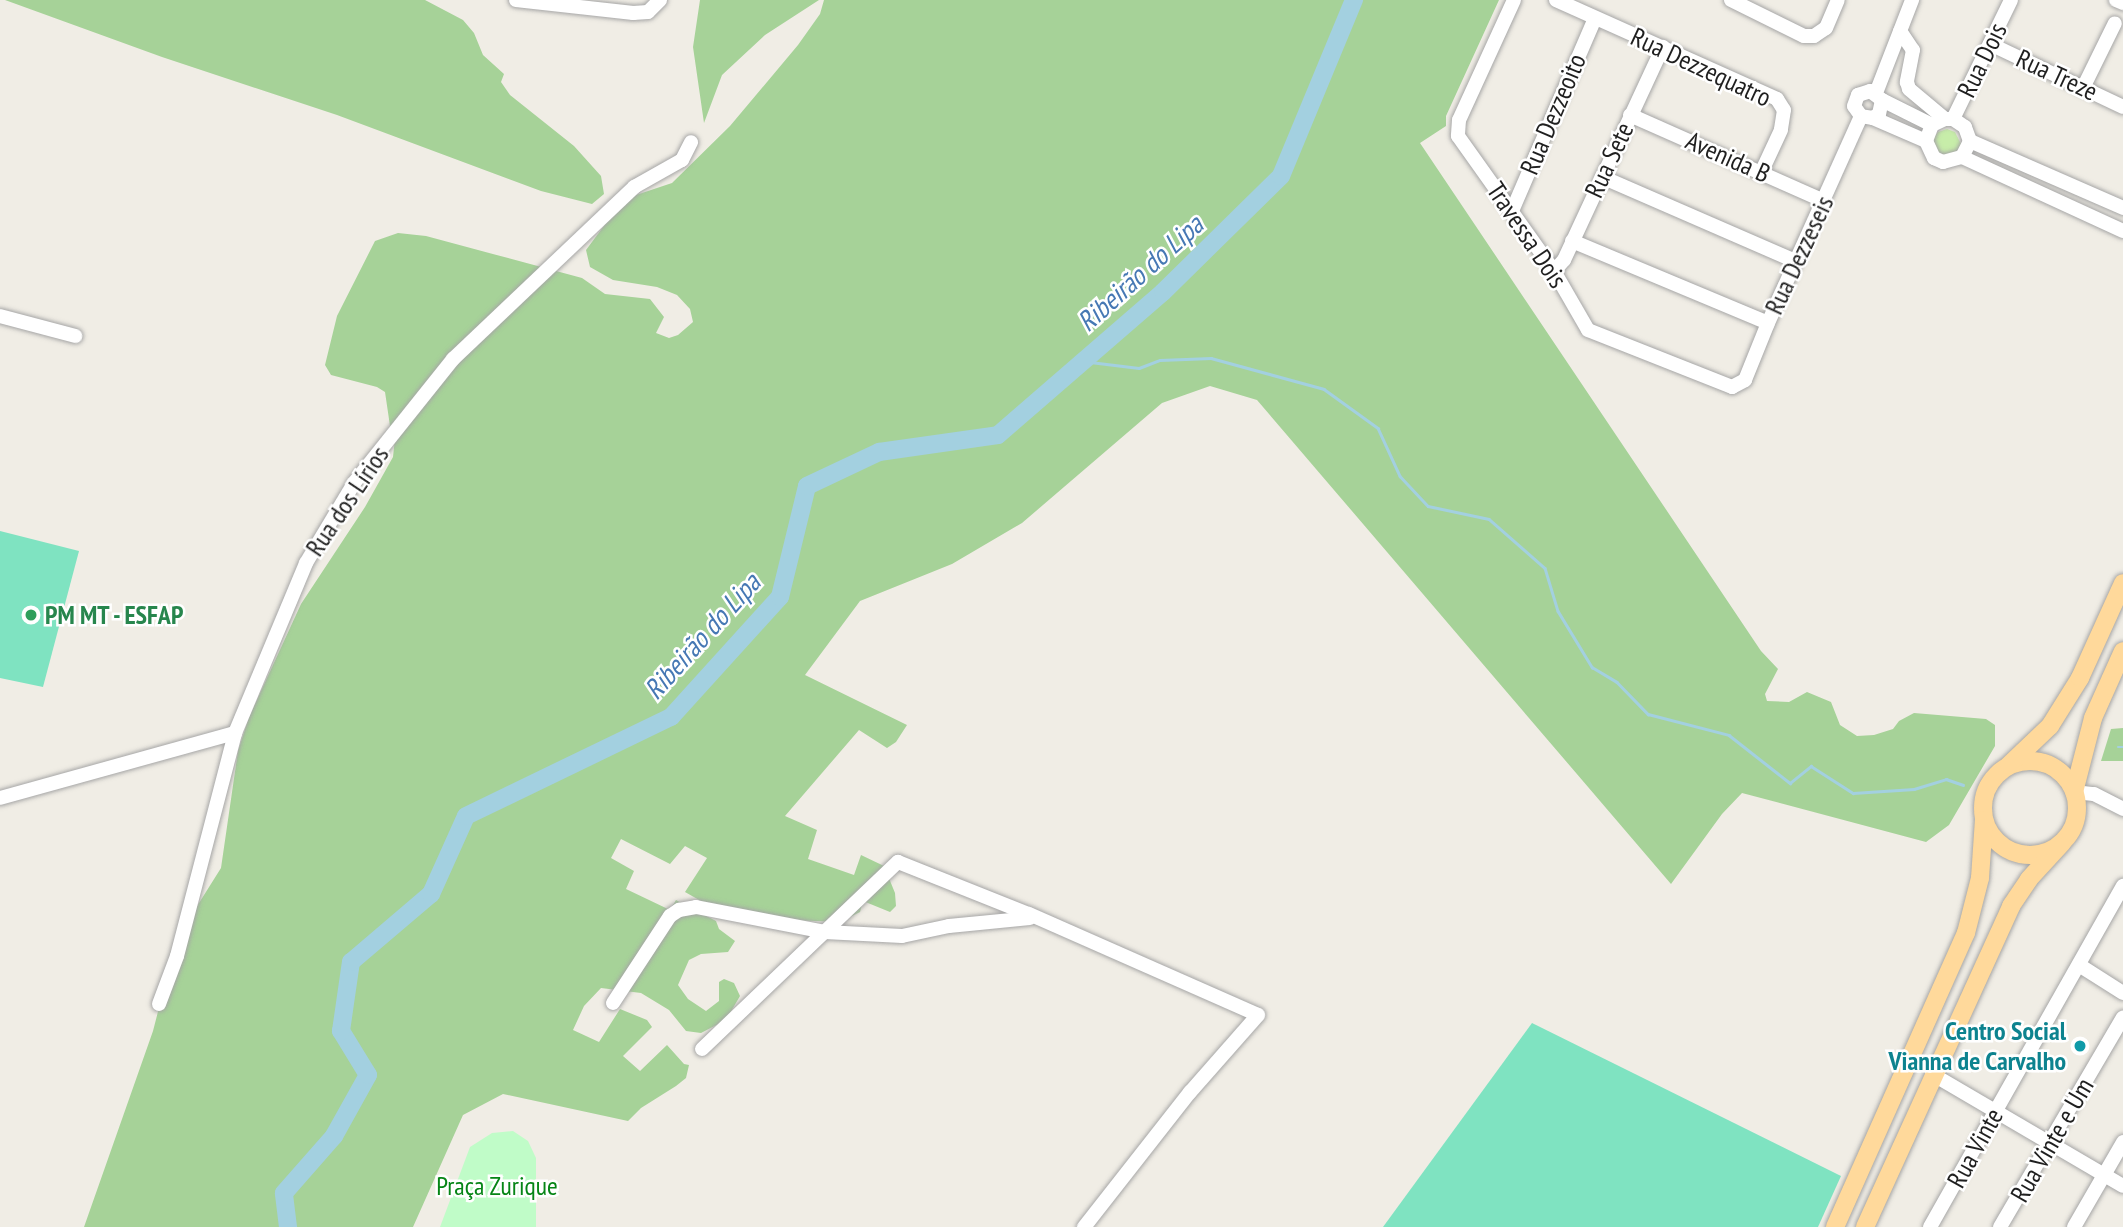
<!DOCTYPE html>
<meta charset="utf-8">
<style>
body{margin:0}
#map{position:relative;width:2123px;height:1227px;overflow:hidden;background:#f0ede5;font-family:"PT Sans Narrow",sans-serif}
div>[style]{position:absolute}
.grass>*{inset:0;background:#c7eda9}
.forest>*{inset:0;background:#a6d298}
.park>*{inset:0;background:#c0fcc8}
.pitch>*{inset:0;background:#7fe3c1}
.stream>*{height:2.5px;margin:-1.25px;padding:0 1.25px;transform-origin:1.25px;border-radius:1.25px;background:#a3d0e0}
.river>*{height:18px;margin:-9px;padding:0 9px;transform-origin:9px;border-radius:9px;background:#a3d0e0}
.roads{filter:drop-shadow(0 0 2px #a6a6a6) drop-shadow(0 0 2px #a6a6a6)}
.minor>*{height:14px;margin:-7px;padding:0 7px;transform-origin:7px;border-radius:7px;background:#fff}
.major>*{height:18px;margin:-9px;padding:0 9px;transform-origin:9px;border-radius:9px;background:#ffd99b}
.major>.ring{margin:-9px;padding:0;box-sizing:content-box;background:none;border:18px solid #ffd99b;border-radius:50%}
.dots>*{width:19px;height:19px;translate:-50% -50%;box-sizing:border-box;border:4px solid #fff;border-radius:50%}
span{translate:-50% -50%;white-space:nowrap;text-align:center;line-height:1.15;-webkit-text-stroke:5px #fff;paint-order:stroke}
.street-label{font-size:26px;color:#1f1f1f}
.leisure-label{font-size:26px;color:#27864d;font-weight:700}
.left{translate:0 -50%;text-align:left}
.culture-label{font-size:26px;color:#0d838f;font-weight:700}
.right{translate:-100% -50%;text-align:right}
.park-label{font-size:26px;color:#068516}
.water-label{font-size:28px;color:#4678b4;font-style:italic}
</style>
<div id="map">
<div class="grass">
<div style="clip-path:polygon(1947px 129px,1955px 132px,1961px 144px,1959px 153px,1939px 157px,1932px 140px,1938px 132px)"></div>
</div>
<div class="forest">
<div style="clip-path:polygon(5px 0,425px 0,463px 20px,474px 33px,483px 55px,504px 74px,501px 82px,510px 95px,574px 146px,601px 176px,604px 194px,592px 204px,541px 191px,337px 115px,162px 57px)"></div>
<div style="clip-path:polygon(700px 0,819px 0,765px 35px,722px 75px,704px 123px,693px 47px)"></div>
<div style="clip-path:polygon(824px 0,1499px 0,1446px 116px,1446px 126px,1420px 143px,1761px 651px,1778px 669px,1765px 694px,1767px 701px,1789px 702px,1807px 692px,1831px 702px,1840px 725px,1857px 736px,1874px 735px,1893px 729px,1899px 721px,1914px 713px,1986px 719px,1995px 725px,1995px 746px,1949px 825px,1926px 842px,1742px 793px,1722px 814px,1671px 884px,1257px 400px,1210px 386px,1162px 403px,1022px 523px,952px 564px,860px 601px,805px 675px,907px 725px,896px 742px,887px 748px,859px 730px,785px 816px,817px 830px,808px 859px,854px 875px,861px 855px,884px 866px,895px 893px,896px 906px,890px 912px,863px 901px,860px 912px,840px 922px,791px 920px,715px 909px,685px 892px,707px 858px,685px 846px,670px 864px,621px 839px,611px 858px,634px 871px,626px 889px,670px 910px,676px 900px,716px 921px,719px 929px,735px 941px,728px 952px,701px 954px,689px 960px,678px 985px,688px 999px,706px 1011px,719px 1001px,719px 982px,724px 979px,734px 983px,740px 996px,726px 1020px,701px 1033px,686px 1031px,669px 1010px,641px 993px,601px 988px,584px 1006px,573px 1030px,599px 1042px,620px 1009px,647px 1020px,652px 1027px,623px 1056px,640px 1071px,667px 1045px,684px 1064px,689px 1065px,686px 1078px,676px 1086px,641px 1108px,628px 1121px,503px 1094px,463px 1115px,413px 1227px,84px 1227px,153px 1031px,177px 938px,221px 868px,238px 751px,249px 717px,301px 604px,365px 507px,393px 457px,395px 438px,390px 426px,385px 392px,377px 387px,331px 375px,325px 365px,337px 316px,375px 241px,398px 233px,426px 236px,582px 278px,605px 294px,650px 299px,664px 317px,656px 333px,669px 338px,678px 335px,693px 322px,690px 309px,677px 295px,657px 287px,613px 280px,590px 267px,586px 250px,624px 199px,672px 183px,730px 126px,798px 45px,820px 14px)"></div>
<div style="clip-path:polygon(2123px 728px,2123px 761px,2101px 761px,2111px 729px)"></div>
</div>
<div class="park">
<div style="clip-path:polygon(513px 1131px,528px 1141px,536px 1158px,536px 1227px,440px 1227px,470px 1147px,492px 1133px)"></div>
</div>
<div class="pitch">
<div style="clip-path:polygon(0 531px,79px 551px,43px 687px,0 678px)"></div>
<div style="clip-path:polygon(1532px 1023px,1841px 1176px,1818px 1227px,1383px 1227px)"></div>
</div>
<div class="stream">
<div style="left:1082px;top:361px;width:57px;rotate:7deg"></div>
<div style="left:1139px;top:368px;width:22px;rotate:-21deg"></div>
<div style="left:1160px;top:360px;width:51px;rotate:-2.2deg"></div>
<div style="left:1211px;top:358px;width:117px;rotate:15.3deg"></div>
<div style="left:1324px;top:389px;width:67px;rotate:35.8deg"></div>
<div style="left:1378px;top:428px;width:53px;rotate:65.4deg"></div>
<div style="left:1400px;top:476px;width:41px;rotate:47deg"></div>
<div style="left:1428px;top:506px;width:62px;rotate:12deg"></div>
<div style="left:1489px;top:519px;width:74px;rotate:41.2deg"></div>
<div style="left:1545px;top:568px;width:45px;rotate:73.2deg"></div>
<div style="left:1558px;top:611px;width:66px;rotate:58.7deg"></div>
<div style="left:1592px;top:667px;width:29px;rotate:31deg"></div>
<div style="left:1617px;top:682px;width:45px;rotate:45.9deg"></div>
<div style="left:1648px;top:714px;width:84px;rotate:14.5deg"></div>
<div style="left:1729px;top:735px;width:78px;rotate:38.2deg"></div>
<div style="left:1790px;top:783px;width:27px;rotate:-39deg"></div>
<div style="left:1811px;top:766px;width:50px;rotate:32.7deg"></div>
<div style="left:1853px;top:793px;width:61px;rotate:-3.8deg"></div>
<div style="left:1914px;top:789px;width:34px;rotate:-17deg"></div>
<div style="left:1946px;top:779px;width:18px;rotate:19deg"></div>
<div style="left:2118px;top:747px;width:5px"></div>
</div>
<div class="river">
<div style="left:288px;top:1227px;width:34px;rotate:-97deg"></div>
<div style="left:284px;top:1193px;width:76px;rotate:-48.7deg"></div>
<div style="left:334px;top:1136px;width:70px;rotate:-60.9deg"></div>
<div style="left:368px;top:1075px;width:52px;rotate:-121.5deg"></div>
<div style="left:341px;top:1031px;width:70px;rotate:-81.8deg"></div>
<div style="left:351px;top:962px;width:105px;rotate:-40.4deg"></div>
<div style="left:431px;top:894px;width:85px;rotate:-65.8deg"></div>
<div style="left:466px;top:816px;width:228px;rotate:-25.8deg"></div>
<div style="left:671px;top:717px;width:162px;rotate:-47.8deg"></div>
<div style="left:780px;top:597px;width:114px;rotate:-76.3deg"></div>
<div style="left:807px;top:486px;width:80px;rotate:-25.3deg"></div>
<div style="left:879px;top:452px;width:120px;rotate:-8.1deg"></div>
<div style="left:998px;top:435px;width:218px;rotate:-40.9deg"></div>
<div style="left:1163px;top:292px;width:165px;rotate:-44.5deg"></div>
<div style="left:1281px;top:176px;width:191px;rotate:-67.5deg"></div>
</div>
<div class="roads">
<div class="minor">
<div style="left:516px;top:0;width:118px;rotate:6.3deg"></div>
<div style="left:633px;top:13px;width:15px;rotate:-4deg"></div>
<div style="left:648px;top:12px;width:17px;rotate:-45deg"></div>
<div style="left:1514px;top:0;width:132px;rotate:114.6deg"></div>
<div style="left:1459px;top:120px;width:16px;rotate:94deg"></div>
<div style="left:1458px;top:136px;width:166px;rotate:54.6deg"></div>
<div style="left:1554px;top:271px;width:68px;rotate:60deg"></div>
<div style="left:1588px;top:330px;width:155px;rotate:21.6deg"></div>
<div style="left:1732px;top:387px;width:15px;rotate:-28deg"></div>
<div style="left:1745px;top:380px;width:61px;rotate:-68deg"></div>
<div style="left:1768px;top:323px;width:227px;rotate:-65.8deg"></div>
<div style="left:1556px;top:0;width:242px;rotate:24.1deg"></div>
<div style="left:1777px;top:99px;width:13px;rotate:58deg"></div>
<div style="left:1784px;top:110px;width:20px;rotate:99deg"></div>
<div style="left:1781px;top:130px;width:45px;rotate:114.9deg"></div>
<div style="left:1731px;top:0;width:81px;rotate:26.3deg"></div>
<div style="left:1804px;top:36px;width:10px"></div>
<div style="left:1814px;top:36px;width:14px;rotate:-34deg"></div>
<div style="left:1826px;top:28px;width:30px;rotate:-67deg"></div>
<div style="left:2116px;top:0;width:8px;rotate:23deg"></div>
<div style="left:1900px;top:31px;width:23px;rotate:56deg"></div>
<div style="left:1913px;top:50px;width:33px;rotate:101deg"></div>
<div style="left:1907px;top:82px;width:7px;rotate:74deg"></div>
<div style="left:1909px;top:89px;width:47px;rotate:39.8deg"></div>
<div style="left:1990px;top:44px;width:147px;rotate:25.3deg"></div>
<div style="left:2083px;top:88px;width:72px;rotate:-63.8deg"></div>
<div style="left:1876px;top:93px;width:100px;rotate:-68.8deg"></div>
<div style="left:1882px;top:100px;width:14px;rotate:102deg"></div>
<div style="left:1879px;top:114px;width:7px;rotate:146deg"></div>
<div style="left:1873px;top:118px;width:12px;rotate:-171deg"></div>
<div style="left:1861px;top:116px;width:12px;rotate:-125deg"></div>
<div style="left:1854px;top:106px;width:12px;rotate:-70deg"></div>
<div style="left:1858px;top:95px;width:13px;rotate:-18deg"></div>
<div style="left:1870px;top:91px;width:15px;rotate:37deg"></div>
<div style="left:1882px;top:100px;width:56px;rotate:26.6deg"></div>
<div style="left:1630px;top:115px;width:212px;rotate:23.9deg"></div>
<div style="left:1873px;top:118px;width:58px;rotate:23.5deg"></div>
<div style="left:1953px;top:119px;width:132px;rotate:-64deg"></div>
<div style="left:1970px;top:141px;width:167px;rotate:23.6deg"></div>
<div style="left:1962px;top:157px;width:18px;rotate:-63deg"></div>
<div style="left:1970px;top:141px;width:15px;rotate:-110deg"></div>
<div style="left:1965px;top:127px;width:14px;rotate:-146deg"></div>
<div style="left:1953px;top:119px;width:8px;rotate:180deg"></div>
<div style="left:1945px;top:119px;width:14px;rotate:155deg"></div>
<div style="left:1932px;top:125px;width:17px;rotate:111deg"></div>
<div style="left:1926px;top:141px;width:19px;rotate:65deg"></div>
<div style="left:1934px;top:158px;width:10px;rotate:24deg"></div>
<div style="left:1943px;top:162px;width:20px;rotate:-15deg"></div>
<div style="left:1962px;top:157px;width:177px;rotate:24.7deg"></div>
<div style="left:1602px;top:177px;width:210px;rotate:23.5deg"></div>
<div style="left:1512px;top:211px;width:210px;rotate:-66.7deg"></div>
<div style="left:1572px;top:241px;width:212px;rotate:22.7deg"></div>
<div style="left:1554px;top:271px;width:15px;rotate:-48deg"></div>
<div style="left:1564px;top:260px;width:235px;rotate:-65.1deg"></div>
<div style="left:0;top:316px;width:78px;rotate:14.9deg"></div>
<div style="left:2074px;top:792px;width:20px;rotate:6deg"></div>
<div style="left:2094px;top:794px;width:33px;rotate:27deg"></div>
<div style="left:0;top:798px;width:244px;rotate:-15.5deg"></div>
<div style="left:2079px;top:965px;width:52px;rotate:32.5deg"></div>
<div style="left:613px;top:1003px;width:104px;rotate:-56.8deg"></div>
<div style="left:670px;top:916px;width:11px;rotate:-34deg"></div>
<div style="left:679px;top:910px;width:17px;rotate:-10deg"></div>
<div style="left:696px;top:907px;width:131px;rotate:11deg"></div>
<div style="left:825px;top:932px;width:77px;rotate:3deg"></div>
<div style="left:902px;top:936px;width:48px;rotate:-12deg"></div>
<div style="left:949px;top:926px;width:81px;rotate:-5.6deg"></div>
<div style="left:159px;top:1004px;width:51px;rotate:-69.4deg"></div>
<div style="left:177px;top:956px;width:230px;rotate:-75.4deg"></div>
<div style="left:235px;top:733px;width:184px;rotate:-67.3deg"></div>
<div style="left:306px;top:563px;width:93px;rotate:-59deg"></div>
<div style="left:354px;top:483px;width:159px;rotate:-51.4deg"></div>
<div style="left:453px;top:359px;width:250px;rotate:-43.5deg"></div>
<div style="left:634px;top:187px;width:55px;rotate:-29.4deg"></div>
<div style="left:682px;top:160px;width:20px;rotate:-63deg"></div>
<div style="left:702px;top:1049px;width:271px;rotate:-43.7deg"></div>
<div style="left:898px;top:862px;width:141px;rotate:21.7deg"></div>
<div style="left:1029px;top:914px;width:250px;rotate:23.8deg"></div>
<div style="left:1258px;top:1015px;width:103px;rotate:131.4deg"></div>
<div style="left:1190px;top:1092px;width:172px;rotate:128.1deg"></div>
<div style="left:1932px;top:1074px;width:221px;rotate:30.4deg"></div>
<div style="left:1930px;top:1227px;width:392px;rotate:-60.5deg"></div>
<div style="left:2000px;top:1227px;width:243px;rotate:-59.6deg"></div>
<div style="left:2074px;top:1227px;width:98px;rotate:-60deg"></div>
</div>
<div class="major">
<div class="ring" style="left:1983px;top:761px;width:76px;height:76px"></div>
<div style="left:2009px;top:765px;width:57px;rotate:-43.6deg"></div>
<div style="left:2050px;top:726px;width:57px;rotate:-58deg"></div>
<div style="left:2080px;top:678px;width:104px;rotate:-65.6deg"></div>
<div style="left:2074px;top:792px;width:76px;rotate:-75.6deg"></div>
<div style="left:2093px;top:718px;width:73px;rotate:-65.9deg"></div>
<div style="left:1835px;top:1227px;width:322px;rotate:-66deg"></div>
<div style="left:1966px;top:933px;width:57px;rotate:-75.7deg"></div>
<div style="left:1980px;top:878px;width:58px;rotate:-86.1deg"></div>
<div style="left:1865px;top:1227px;width:353px;rotate:-65.5deg"></div>
<div style="left:2011px;top:906px;width:32px;rotate:-56deg"></div>
<div style="left:2029px;top:879px;width:49px;rotate:-47.5deg"></div>
</div>
</div>
<div class="dots">
<div style="left:31px;top:615px;background:#2e9e5b"></div>
<div style="left:2080px;top:1046px;background:#0f9aa8"></div>
</div>
<div class="street-label">
<span style="left:1982px;top:60px;rotate:-64deg">Rua Dois</span>
<span style="left:1701px;top:67px;rotate:25deg">Rua Dezzequatro</span>
<span style="left:2057px;top:75px;rotate:25deg">Rua Treze</span>
<span style="left:1553px;top:114px;rotate:-67deg">Rua Dezzeoito</span>
<span style="left:1728px;top:157px;rotate:24deg">Avenida B</span>
<span style="left:1609px;top:160px;rotate:-65deg">Rua Sete</span>
<span style="left:1527px;top:235px;rotate:56deg">Travessa Dois</span>
<span style="left:1799px;top:255px;rotate:-65deg">Rua Dezzeseis</span>
<span style="left:347px;top:501px;rotate:-56deg">Rua dos Lírios</span>
<span style="left:2052px;top:1140px;rotate:-60deg">Rua Vinte e Um</span>
<span style="left:1975px;top:1148px;rotate:-61deg">Rua Vinte</span>
</div>
<div class="leisure-label">
<span class="left" style="left:45px;top:615px">PM MT - ESFAP</span>
</div>
<div class="culture-label">
<span class="right" style="left:2066px;top:1046px">Centro Social<br>Vianna de Carvalho</span>
</div>
<div class="park-label">
<span style="left:497px;top:1186px">Praça Zurique</span>
</div>
<div class="water-label">
<span style="left:1140px;top:273px;rotate:-42deg">Ribeirão do Lipa</span>
<span style="left:702px;top:636px;rotate:-48deg">Ribeirão do Lipa</span>
</div>
</div>
